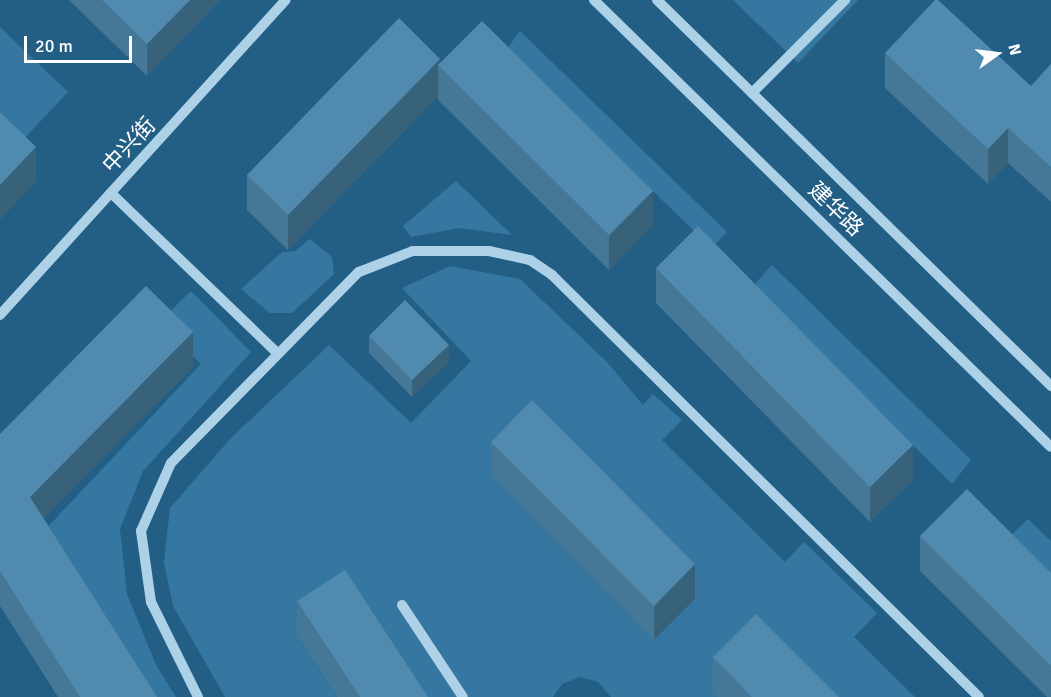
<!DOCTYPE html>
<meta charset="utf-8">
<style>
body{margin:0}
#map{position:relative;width:1051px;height:697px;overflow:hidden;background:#235e85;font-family:Signika,"Noto Sans SC",sans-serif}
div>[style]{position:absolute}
.green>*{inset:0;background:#3577a1}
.minor>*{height:10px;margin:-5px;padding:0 5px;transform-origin:5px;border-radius:5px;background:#add2e8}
.wall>*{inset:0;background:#457796}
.shaded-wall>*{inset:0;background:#38617a}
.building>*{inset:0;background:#508aaf}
span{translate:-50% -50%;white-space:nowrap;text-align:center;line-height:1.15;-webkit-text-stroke:4.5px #235e85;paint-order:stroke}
.street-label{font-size:22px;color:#fff}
.north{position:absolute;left:967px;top:24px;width:60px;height:60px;-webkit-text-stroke:4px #235e85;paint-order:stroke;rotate:76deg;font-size:16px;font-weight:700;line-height:24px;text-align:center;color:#fff}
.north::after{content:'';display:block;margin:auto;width:21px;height:27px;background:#fff;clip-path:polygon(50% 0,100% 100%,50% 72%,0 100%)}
.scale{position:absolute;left:24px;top:36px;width:108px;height:27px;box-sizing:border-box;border:3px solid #fff;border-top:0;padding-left:8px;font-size:18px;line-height:21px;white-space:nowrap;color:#fff;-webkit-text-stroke:4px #235e85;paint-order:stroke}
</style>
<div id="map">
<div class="green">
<div style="clip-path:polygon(733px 0,858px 0,798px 63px)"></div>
<div style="clip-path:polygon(0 27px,68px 92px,20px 143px,0 124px)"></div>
<div style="clip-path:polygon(520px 31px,727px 232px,712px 248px,506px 50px)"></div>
<div style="clip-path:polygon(456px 181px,512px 235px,459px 228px,411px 237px,403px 226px)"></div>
<div style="clip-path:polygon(310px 239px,332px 257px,334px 274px,292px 313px,270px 313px,241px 289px,282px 252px,295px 251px)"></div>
<div style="clip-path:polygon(772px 265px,971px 460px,952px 484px,753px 286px)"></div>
<div style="clip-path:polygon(450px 266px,520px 279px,607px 362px,643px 405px,653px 394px,682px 420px,662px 440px,785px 562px,804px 542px,877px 613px,854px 637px,915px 697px,611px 697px,598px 682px,580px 677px,562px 684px,553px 697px,406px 697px,297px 636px,337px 697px,225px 697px,173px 606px,164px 562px,170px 508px,231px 438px,329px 345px,411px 423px,471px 361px,402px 288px)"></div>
<div style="clip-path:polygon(191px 291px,251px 352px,143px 471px,120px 529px,127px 594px,156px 665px,176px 697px,140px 697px,41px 534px,201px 364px,158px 323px)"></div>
<div style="clip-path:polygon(1028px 519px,1051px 541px,1051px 577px,1009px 537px)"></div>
</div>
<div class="minor">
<div style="left:594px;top:0;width:639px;rotate:44.37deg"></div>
<div style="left:657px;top:0;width:552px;rotate:44.41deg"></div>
<div style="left:752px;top:93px;width:132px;rotate:-45deg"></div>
<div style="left:111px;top:193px;width:229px;rotate:43.9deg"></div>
<div style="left:0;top:315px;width:425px;rotate:-47.8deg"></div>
<div style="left:402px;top:605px;width:110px;rotate:56.5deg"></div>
<div style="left:198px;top:697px;width:106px;rotate:-116.3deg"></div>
<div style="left:151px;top:602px;width:72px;rotate:-98deg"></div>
<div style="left:141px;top:531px;width:74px;rotate:-66.2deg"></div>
<div style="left:171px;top:463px;width:268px;rotate:-45.5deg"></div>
<div style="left:359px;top:272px;width:58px;rotate:-21.3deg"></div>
<div style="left:413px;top:251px;width:76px"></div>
<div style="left:489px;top:251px;width:42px;rotate:12.4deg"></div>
<div style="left:530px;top:260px;width:27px;rotate:34deg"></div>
<div style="left:552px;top:275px;width:600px;rotate:44.66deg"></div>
</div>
<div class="wall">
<div style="clip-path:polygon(69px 0,220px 0,147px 76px)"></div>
<div style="clip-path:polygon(885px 53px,1031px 86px,1051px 64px,1051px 202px,1008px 163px,988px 184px,885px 88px)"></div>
<div style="clip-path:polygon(440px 63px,653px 225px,609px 270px,438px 100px,438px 96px,288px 250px,247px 210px,247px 175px)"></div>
<div style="clip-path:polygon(656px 268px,913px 480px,870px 522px,656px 303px)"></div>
<div style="clip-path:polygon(369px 336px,449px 362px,412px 397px,369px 353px)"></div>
<div style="clip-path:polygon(193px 367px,43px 518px,157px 697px,58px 697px,0 606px,0 434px)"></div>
<div style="clip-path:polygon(491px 442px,695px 599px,654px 640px,491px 476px)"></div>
<div style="clip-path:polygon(920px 536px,1051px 573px,1051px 697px,1047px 697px,920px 571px)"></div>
<div style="clip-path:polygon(297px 601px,428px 697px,337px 697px,297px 636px)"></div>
<div style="clip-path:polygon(713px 657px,839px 697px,718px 697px,713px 692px)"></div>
</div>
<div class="shaded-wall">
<div style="clip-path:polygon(190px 0,220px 0,147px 76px,147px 44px)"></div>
<div style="clip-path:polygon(440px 59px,440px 67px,438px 65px,438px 96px,288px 250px,288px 215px)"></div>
<div style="clip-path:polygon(1008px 128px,1008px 163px,988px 184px,988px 149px)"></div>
<div style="clip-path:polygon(36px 147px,36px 182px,0 220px,0 185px)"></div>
<div style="clip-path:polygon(653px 191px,653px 225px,609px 270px,609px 235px)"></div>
<div style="clip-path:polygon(193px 332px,193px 367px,30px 532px,30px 497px)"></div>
<div style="clip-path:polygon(449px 345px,449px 362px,412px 397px,412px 380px)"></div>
<div style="clip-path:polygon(913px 445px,913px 480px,870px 522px,870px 487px)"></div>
<div style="clip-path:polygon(695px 564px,695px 599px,654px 640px,654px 606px)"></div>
</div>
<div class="building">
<div style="clip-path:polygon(102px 0,190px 0,147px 44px)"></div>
<div style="clip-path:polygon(935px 0,938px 0,1031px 86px,1051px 64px,1051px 167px,1008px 128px,988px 149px,885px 53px)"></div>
<div style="clip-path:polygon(399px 18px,440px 59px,288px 215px,247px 175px)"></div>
<div style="clip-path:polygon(482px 21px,653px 191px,609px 235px,438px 65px)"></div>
<div style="clip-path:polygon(0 112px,36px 147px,0 185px)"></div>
<div style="clip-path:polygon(698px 226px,913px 445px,870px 487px,656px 268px)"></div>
<div style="clip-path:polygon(146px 286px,193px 332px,30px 497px,157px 697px,80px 697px,0 571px,0 434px)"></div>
<div style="clip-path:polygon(405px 300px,449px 345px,412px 380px,369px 336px)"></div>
<div style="clip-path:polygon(532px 400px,695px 564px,654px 606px,491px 442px)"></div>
<div style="clip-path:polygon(967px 489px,1051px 573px,1051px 666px,920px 536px)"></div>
<div style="clip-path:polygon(345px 570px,428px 697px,360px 697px,297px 601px)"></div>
<div style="clip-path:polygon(756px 614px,839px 697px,752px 697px,713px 657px)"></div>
</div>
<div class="street-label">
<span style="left:129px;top:145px;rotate:-47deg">中兴街</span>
<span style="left:836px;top:209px;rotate:44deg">建华路</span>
</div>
<div class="north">N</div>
<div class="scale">20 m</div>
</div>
